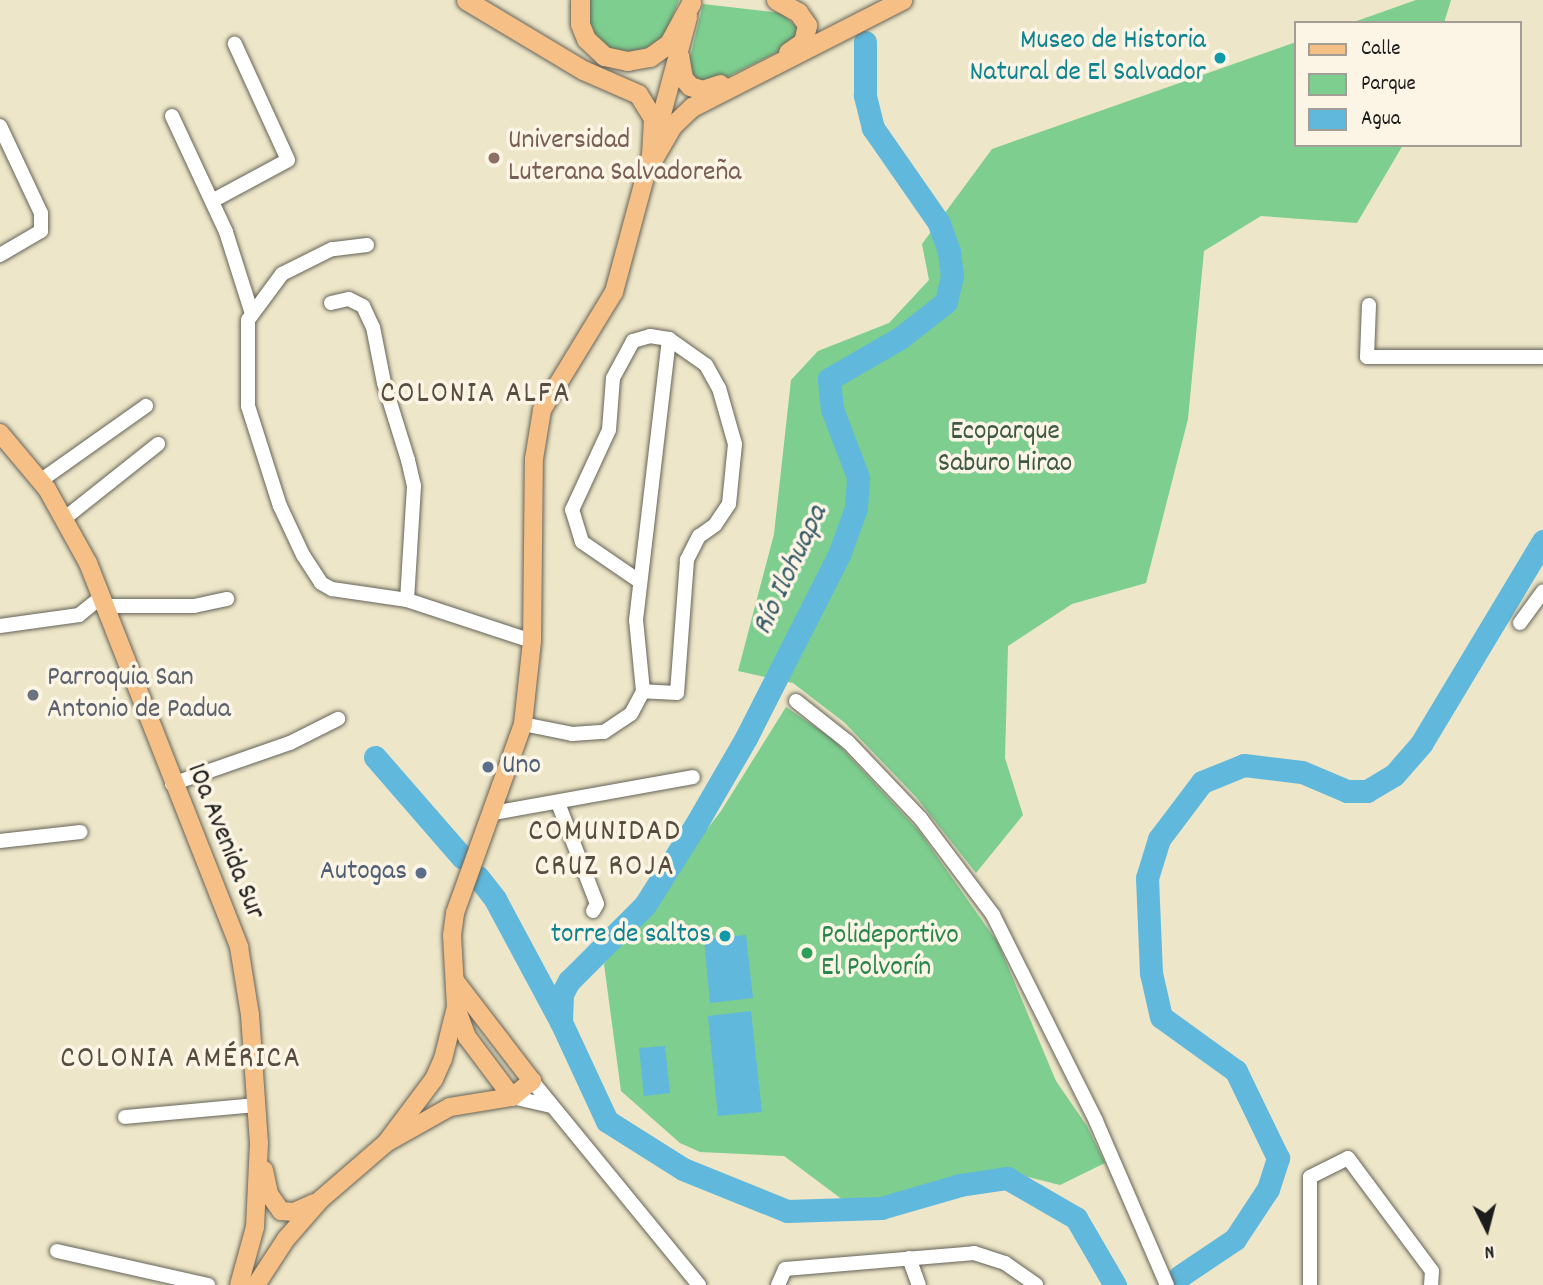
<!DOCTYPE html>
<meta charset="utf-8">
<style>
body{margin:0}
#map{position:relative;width:1543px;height:1285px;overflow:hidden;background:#ede6c8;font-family:Dekko,sans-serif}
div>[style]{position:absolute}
.green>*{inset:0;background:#7dce8f}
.water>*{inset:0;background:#60b9dd}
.river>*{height:23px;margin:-11.5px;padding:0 11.5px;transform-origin:11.5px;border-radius:11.5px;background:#60b9dd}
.roads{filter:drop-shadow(0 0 2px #656358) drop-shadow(0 0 2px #656358)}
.minor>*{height:14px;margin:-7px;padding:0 7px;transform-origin:7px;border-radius:7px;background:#fff}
.major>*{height:18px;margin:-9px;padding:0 9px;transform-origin:9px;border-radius:9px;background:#f5bf86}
.highway>*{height:19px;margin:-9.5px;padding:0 9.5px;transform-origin:9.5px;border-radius:9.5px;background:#f5bf86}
.dots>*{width:19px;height:19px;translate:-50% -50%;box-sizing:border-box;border:4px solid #fcf5e5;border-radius:50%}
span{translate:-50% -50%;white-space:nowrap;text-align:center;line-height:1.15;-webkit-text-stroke:7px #fcf5e5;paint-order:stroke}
.culture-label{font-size:28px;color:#0d838f}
.right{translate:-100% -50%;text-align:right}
.education-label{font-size:28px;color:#785e54}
.left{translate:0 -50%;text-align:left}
.park-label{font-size:28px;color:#3e5a44}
.worship-label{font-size:28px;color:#5b616d}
.service-label{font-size:28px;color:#4e5e75}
.street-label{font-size:28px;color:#1c1c1c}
.leisure-label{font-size:28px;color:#27864d}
.neighbourhood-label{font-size:30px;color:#584c40;letter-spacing:2px}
.water-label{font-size:30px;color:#375b69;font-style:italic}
.legend{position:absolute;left:1294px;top:21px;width:228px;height:126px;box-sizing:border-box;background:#fcf5e5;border:2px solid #a29e95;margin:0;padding:9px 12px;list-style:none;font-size:21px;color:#1c1c1c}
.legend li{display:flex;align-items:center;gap:14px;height:35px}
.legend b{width:35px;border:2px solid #a29e95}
.north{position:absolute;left:1452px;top:1194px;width:70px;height:70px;-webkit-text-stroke:5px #fcf5e5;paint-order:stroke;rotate:174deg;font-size:19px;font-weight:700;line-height:28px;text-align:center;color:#1c1c1c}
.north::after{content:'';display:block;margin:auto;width:24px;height:32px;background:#1c1c1c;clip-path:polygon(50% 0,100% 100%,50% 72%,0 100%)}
</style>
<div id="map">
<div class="green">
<div style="clip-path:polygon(588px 0,679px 0,665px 35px,646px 48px,625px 53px,598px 44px,584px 10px)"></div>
<div style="clip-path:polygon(1416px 0,1451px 0,1444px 23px,1351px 23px)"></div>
<div style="clip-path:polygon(703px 4px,781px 13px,799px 29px,790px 46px,715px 83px,696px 79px,688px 66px)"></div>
<div style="clip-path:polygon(1296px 42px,1296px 145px,1403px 145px,1357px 223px,1261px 216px,1204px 251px,1188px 419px,1146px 583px,1072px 604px,1008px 646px,1005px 758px,1023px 815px,976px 873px,916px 797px,845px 723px,793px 683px,738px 671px,774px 534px,791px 380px,818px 351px,889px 323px,929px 280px,922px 244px,992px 149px)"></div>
<div style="clip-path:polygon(786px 707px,833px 739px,919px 831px,998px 943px,1056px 1081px,1087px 1126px,1105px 1163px,1060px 1185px,1012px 1173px,944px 1182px,882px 1202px,847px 1203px,784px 1156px,700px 1152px,680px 1143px,621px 1091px,604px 964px,721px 811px)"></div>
</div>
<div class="water">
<div style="clip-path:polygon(746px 935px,753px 998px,710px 1003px,704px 939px)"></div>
<div style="clip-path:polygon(751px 1011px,762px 1112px,718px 1116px,708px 1016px)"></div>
<div style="clip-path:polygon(665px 1046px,670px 1093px,644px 1096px,639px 1048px)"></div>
</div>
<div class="river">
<div style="left:375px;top:757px;width:133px;rotate:49deg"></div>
<div style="left:478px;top:877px;width:28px;rotate:52deg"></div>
<div style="left:495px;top:899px;width:140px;rotate:61.8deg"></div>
<div style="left:561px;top:1022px;width:109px;rotate:65.1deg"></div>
<div style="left:607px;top:1121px;width:90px;rotate:32.3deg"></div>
<div style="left:683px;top:1169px;width:112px;rotate:22deg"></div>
<div style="left:787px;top:1211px;width:94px;rotate:-1.8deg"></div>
<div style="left:881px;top:1208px;width:82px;rotate:-16.2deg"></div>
<div style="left:960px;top:1185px;width:48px;rotate:-8.5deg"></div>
<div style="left:1007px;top:1178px;width:80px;rotate:30.1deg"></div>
<div style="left:1076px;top:1218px;width:78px;rotate:59.8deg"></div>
<div style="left:561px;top:1022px;width:28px;rotate:-88deg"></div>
<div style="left:562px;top:994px;width:15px;rotate:-62deg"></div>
<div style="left:569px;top:981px;width:107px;rotate:-45deg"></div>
<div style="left:645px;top:905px;width:93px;rotate:-57.7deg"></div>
<div style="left:695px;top:826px;width:102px;rotate:-59.9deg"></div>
<div style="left:746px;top:738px;width:205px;rotate:-63.1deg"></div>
<div style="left:839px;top:555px;width:50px;rotate:-70.1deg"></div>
<div style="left:856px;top:508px;width:31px;rotate:-86deg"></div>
<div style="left:858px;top:477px;width:73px;rotate:-110.9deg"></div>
<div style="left:832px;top:409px;width:30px;rotate:-96deg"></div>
<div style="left:829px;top:379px;width:82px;rotate:-30deg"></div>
<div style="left:900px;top:338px;width:58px;rotate:-38deg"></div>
<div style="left:946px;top:302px;width:27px;rotate:-77deg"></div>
<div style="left:952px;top:276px;width:25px;rotate:-97deg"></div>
<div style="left:949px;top:251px;width:30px;rotate:-110deg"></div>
<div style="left:939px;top:223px;width:116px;rotate:-124.8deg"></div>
<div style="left:873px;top:128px;width:34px;rotate:-104deg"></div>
<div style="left:865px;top:95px;width:53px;rotate:-90deg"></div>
<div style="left:1180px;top:1276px;width:66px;rotate:-33.9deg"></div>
<div style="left:1235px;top:1239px;width:60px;rotate:-56.6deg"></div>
<div style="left:1268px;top:1189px;width:33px;rotate:-72deg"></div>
<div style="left:1278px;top:1158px;width:97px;rotate:-115.8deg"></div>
<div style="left:1236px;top:1071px;width:92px;rotate:-144.2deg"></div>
<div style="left:1161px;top:1017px;width:45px;rotate:-102.8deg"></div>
<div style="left:1151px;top:973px;width:95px;rotate:-92.4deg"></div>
<div style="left:1147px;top:878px;width:41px;rotate:-72.9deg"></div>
<div style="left:1159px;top:839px;width:71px;rotate:-53deg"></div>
<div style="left:1202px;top:782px;width:45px;rotate:-22deg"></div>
<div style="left:1244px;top:765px;width:58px;rotate:6.9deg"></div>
<div style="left:1302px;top:772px;width:49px;rotate:22.9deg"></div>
<div style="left:1347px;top:791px;width:20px"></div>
<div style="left:1367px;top:791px;width:31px;rotate:-31deg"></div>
<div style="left:1394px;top:775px;width:41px;rotate:-48.9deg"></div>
<div style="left:1421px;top:744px;width:237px;rotate:-59deg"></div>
</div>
<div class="roads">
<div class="minor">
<div style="left:172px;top:116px;width:128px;rotate:65deg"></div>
<div style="left:226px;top:232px;width:86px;rotate:72.4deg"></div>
<div style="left:0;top:126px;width:96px;rotate:64.8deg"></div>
<div style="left:41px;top:213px;width:18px;rotate:90deg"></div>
<div style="left:41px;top:231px;width:48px;rotate:149.7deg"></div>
<div style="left:212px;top:201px;width:86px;rotate:-28.3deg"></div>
<div style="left:288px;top:160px;width:128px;rotate:-114.6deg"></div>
<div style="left:367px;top:245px;width:35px;rotate:173deg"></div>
<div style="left:332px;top:249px;width:56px;rotate:153.4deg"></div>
<div style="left:282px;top:274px;width:57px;rotate:126.5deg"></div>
<div style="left:248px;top:320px;width:86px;rotate:90deg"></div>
<div style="left:248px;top:406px;width:105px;rotate:72.3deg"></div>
<div style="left:280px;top:506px;width:54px;rotate:64.9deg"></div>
<div style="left:303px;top:555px;width:33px;rotate:57deg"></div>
<div style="left:321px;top:583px;width:13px;rotate:29deg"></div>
<div style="left:332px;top:589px;width:76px;rotate:8.3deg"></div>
<div style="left:407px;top:600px;width:132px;rotate:18.2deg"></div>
<div style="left:331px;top:303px;width:18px;rotate:-13deg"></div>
<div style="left:349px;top:299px;width:16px;rotate:27deg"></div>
<div style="left:363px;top:306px;width:23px;rotate:65deg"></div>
<div style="left:373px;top:327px;width:57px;rotate:78.9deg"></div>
<div style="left:384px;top:383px;width:81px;rotate:72.7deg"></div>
<div style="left:408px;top:460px;width:27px;rotate:77deg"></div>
<div style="left:414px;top:486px;width:114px;rotate:93.5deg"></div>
<div style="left:1369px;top:305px;width:52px;rotate:92.2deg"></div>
<div style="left:1367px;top:357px;width:176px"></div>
<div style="left:40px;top:481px;width:130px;rotate:-35.3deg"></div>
<div style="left:65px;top:518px;width:119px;rotate:-38.5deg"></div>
<div style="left:639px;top:581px;width:69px;rotate:-145.6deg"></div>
<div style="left:582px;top:542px;width:34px;rotate:-107deg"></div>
<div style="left:572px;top:510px;width:88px;rotate:-65.2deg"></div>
<div style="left:609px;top:430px;width:52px;rotate:-85.6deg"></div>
<div style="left:613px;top:378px;width:42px;rotate:-61.6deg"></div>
<div style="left:633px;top:341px;width:18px;rotate:-16deg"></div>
<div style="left:650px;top:336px;width:19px;rotate:9deg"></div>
<div style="left:669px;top:339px;width:45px;rotate:35.1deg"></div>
<div style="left:706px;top:365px;width:26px;rotate:61deg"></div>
<div style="left:719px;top:388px;width:58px;rotate:74.1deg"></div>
<div style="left:735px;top:444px;width:60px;rotate:95.7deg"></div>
<div style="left:729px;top:504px;width:25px;rotate:124deg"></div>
<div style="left:715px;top:525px;width:19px;rotate:145deg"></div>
<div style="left:699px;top:536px;width:27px;rotate:117deg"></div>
<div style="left:687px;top:560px;width:133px;rotate:94.3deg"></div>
<div style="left:677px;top:693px;width:34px;rotate:-177deg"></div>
<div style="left:105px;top:606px;width:89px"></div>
<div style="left:194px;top:606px;width:34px;rotate:-12deg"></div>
<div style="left:1520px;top:623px;width:39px;rotate:-54deg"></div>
<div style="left:0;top:626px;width:80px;rotate:-7.9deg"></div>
<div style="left:79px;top:615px;width:28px;rotate:-39deg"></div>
<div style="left:796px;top:701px;width:66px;rotate:38.3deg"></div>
<div style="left:848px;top:742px;width:106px;rotate:46.5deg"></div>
<div style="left:921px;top:819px;width:120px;rotate:53.1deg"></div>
<div style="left:993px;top:915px;width:230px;rotate:63.4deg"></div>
<div style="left:1096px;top:1121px;width:179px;rotate:66.6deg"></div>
<div style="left:523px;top:724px;width:50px;rotate:11.5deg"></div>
<div style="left:572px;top:734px;width:32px;rotate:-4deg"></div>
<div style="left:604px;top:732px;width:32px;rotate:-34deg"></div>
<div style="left:631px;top:714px;width:26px;rotate:-62deg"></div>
<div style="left:643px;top:691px;width:71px;rotate:-95.6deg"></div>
<div style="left:636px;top:620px;width:283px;rotate:-83.3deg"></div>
<div style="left:172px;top:784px;width:125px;rotate:-19.2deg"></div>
<div style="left:290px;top:743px;width:54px;rotate:-26.6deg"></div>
<div style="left:558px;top:803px;width:108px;rotate:68.9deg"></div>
<div style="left:597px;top:904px;width:8px;rotate:120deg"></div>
<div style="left:493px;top:813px;width:203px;rotate:-10.2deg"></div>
<div style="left:0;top:841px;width:81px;rotate:-6.4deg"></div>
<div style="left:532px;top:1081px;width:264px;rotate:50.7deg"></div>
<div style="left:512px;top:1097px;width:39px;rotate:13deg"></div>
<div style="left:125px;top:1117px;width:133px;rotate:-5.2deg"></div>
<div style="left:57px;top:1251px;width:155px;rotate:12.7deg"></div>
<div style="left:909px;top:1258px;width:29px;rotate:70deg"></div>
<div style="left:785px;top:1269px;width:190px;rotate:-4.8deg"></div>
<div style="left:974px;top:1253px;width:33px;rotate:18deg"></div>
<div style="left:1005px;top:1263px;width:38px;rotate:35deg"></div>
<div style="left:778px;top:1285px;width:17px;rotate:-66deg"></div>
<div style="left:1310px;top:1285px;width:108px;rotate:-90deg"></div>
<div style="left:1310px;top:1177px;width:42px;rotate:-26.6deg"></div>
<div style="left:1348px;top:1158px;width:141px;rotate:53.4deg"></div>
<div style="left:1432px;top:1271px;width:14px;rotate:94deg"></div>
</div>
<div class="major">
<div style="left:0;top:433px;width:73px;rotate:50deg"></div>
<div style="left:47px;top:489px;width:85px;rotate:61deg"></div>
<div style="left:88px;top:563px;width:413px;rotate:68.5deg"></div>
<div style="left:239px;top:947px;width:69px;rotate:80.8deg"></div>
<div style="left:250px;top:1015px;width:128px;rotate:86deg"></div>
<div style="left:259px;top:1143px;width:84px;rotate:92.7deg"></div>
<div style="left:255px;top:1227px;width:60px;rotate:105.4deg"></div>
<div style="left:456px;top:1007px;width:32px;rotate:70deg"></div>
<div style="left:467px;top:1037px;width:75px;rotate:53.1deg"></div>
<div style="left:386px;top:1143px;width:80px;rotate:-53.1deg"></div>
<div style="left:434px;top:1079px;width:22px;rotate:-66deg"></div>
<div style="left:443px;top:1059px;width:54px;rotate:-76deg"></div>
<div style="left:456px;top:1007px;width:72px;rotate:-93.2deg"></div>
<div style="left:452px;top:935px;width:22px;rotate:-82deg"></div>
<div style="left:455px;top:913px;width:201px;rotate:-70.2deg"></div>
<div style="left:523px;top:724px;width:83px;rotate:-83.8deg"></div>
<div style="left:532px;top:641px;width:182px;rotate:-89.4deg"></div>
<div style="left:534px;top:459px;width:50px;rotate:-80.7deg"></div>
<div style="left:542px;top:410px;width:138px;rotate:-58.6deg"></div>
<div style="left:614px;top:292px;width:285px;rotate:-74.9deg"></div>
<div style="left:264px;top:1170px;width:25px;rotate:78deg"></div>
<div style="left:269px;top:1194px;width:21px;rotate:55deg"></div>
<div style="left:281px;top:1211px;width:13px;rotate:4deg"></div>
<div style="left:294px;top:1212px;width:22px;rotate:-24deg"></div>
<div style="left:256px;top:1285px;width:55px;rotate:-56.9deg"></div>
<div style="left:286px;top:1239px;width:52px;rotate:-48.9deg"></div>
<div style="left:320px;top:1200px;width:87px;rotate:-40.8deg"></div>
<div style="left:386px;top:1143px;width:73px;rotate:-29.4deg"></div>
<div style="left:450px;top:1107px;width:63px;rotate:-9.2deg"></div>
<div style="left:512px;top:1097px;width:26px;rotate:-39deg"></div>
<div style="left:532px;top:1081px;width:125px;rotate:-127.5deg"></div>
</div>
<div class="highway">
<div style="left:466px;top:0;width:136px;rotate:30.9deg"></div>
<div style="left:583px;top:70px;width:60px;rotate:23.6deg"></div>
<div style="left:638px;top:94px;width:28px;rotate:58deg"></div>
<div style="left:653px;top:118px;width:38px;rotate:93deg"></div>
<div style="left:580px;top:0;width:24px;rotate:90deg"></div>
<div style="left:580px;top:24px;width:16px;rotate:68deg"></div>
<div style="left:586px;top:39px;width:25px;rotate:43deg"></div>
<div style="left:604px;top:56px;width:24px;rotate:12deg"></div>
<div style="left:627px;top:61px;width:23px;rotate:-10deg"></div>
<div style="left:650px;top:57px;width:24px;rotate:-36deg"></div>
<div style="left:669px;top:43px;width:46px;rotate:-61.2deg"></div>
<div style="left:776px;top:0;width:25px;rotate:29deg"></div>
<div style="left:798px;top:12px;width:16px;rotate:55deg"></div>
<div style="left:807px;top:25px;width:17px;rotate:103deg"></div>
<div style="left:803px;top:42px;width:18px;rotate:146deg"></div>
<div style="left:679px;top:55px;width:23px;rotate:80deg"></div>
<div style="left:683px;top:78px;width:11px;rotate:49deg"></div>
<div style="left:690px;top:86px;width:13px;rotate:18deg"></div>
<div style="left:702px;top:90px;width:19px;rotate:-18deg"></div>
<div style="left:650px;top:164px;width:44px;rotate:-59.9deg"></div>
<div style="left:672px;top:126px;width:28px;rotate:-44deg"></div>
<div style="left:692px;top:107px;width:236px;rotate:-27deg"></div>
</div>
</div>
<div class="dots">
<div style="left:1220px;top:58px;background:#0f9aa8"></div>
<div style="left:494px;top:158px;background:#8d6e63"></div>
<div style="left:33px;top:695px;background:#6b7280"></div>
<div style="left:488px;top:767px;background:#5c6f8a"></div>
<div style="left:421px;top:873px;background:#5c6f8a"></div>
<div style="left:725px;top:936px;background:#0f9aa8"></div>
<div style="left:807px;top:953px;background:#2e9e5b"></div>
</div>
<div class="culture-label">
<span class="right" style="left:1206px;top:58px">Museo de Historia<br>Natural de El Salvador</span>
<span class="right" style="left:711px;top:936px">torre de saltos</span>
</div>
<div class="education-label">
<span class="left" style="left:508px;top:158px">Universidad<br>Luterana Salvadoreña</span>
</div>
<div class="park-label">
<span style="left:1005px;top:449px">Ecoparque<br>Saburo Hirao</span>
</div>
<div class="worship-label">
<span class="left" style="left:47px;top:695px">Parroquia San<br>Antonio de Padua</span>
</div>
<div class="service-label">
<span class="left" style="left:502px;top:767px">Uno</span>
<span class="right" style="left:407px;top:873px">Autogas</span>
</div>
<div class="street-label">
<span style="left:224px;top:842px;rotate:68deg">10a Avenida Sur</span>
</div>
<div class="leisure-label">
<span class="left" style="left:821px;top:953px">Polideportivo<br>El Polvorín</span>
</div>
<div class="neighbourhood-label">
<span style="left:476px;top:396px">COLONIA ALFA</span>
<span style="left:605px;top:851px">COMUNIDAD<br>CRUZ ROJA</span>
<span style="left:181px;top:1061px">COLONIA AMÉRICA</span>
</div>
<div class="water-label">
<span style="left:792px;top:571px;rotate:-65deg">Río Ilohuapa</span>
</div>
<ul class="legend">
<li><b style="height:9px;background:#f5bf86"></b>Calle</li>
<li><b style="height:19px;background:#7dce8f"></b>Parque</li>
<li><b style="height:19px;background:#60b9dd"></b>Agua</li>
</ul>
<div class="north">N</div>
</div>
